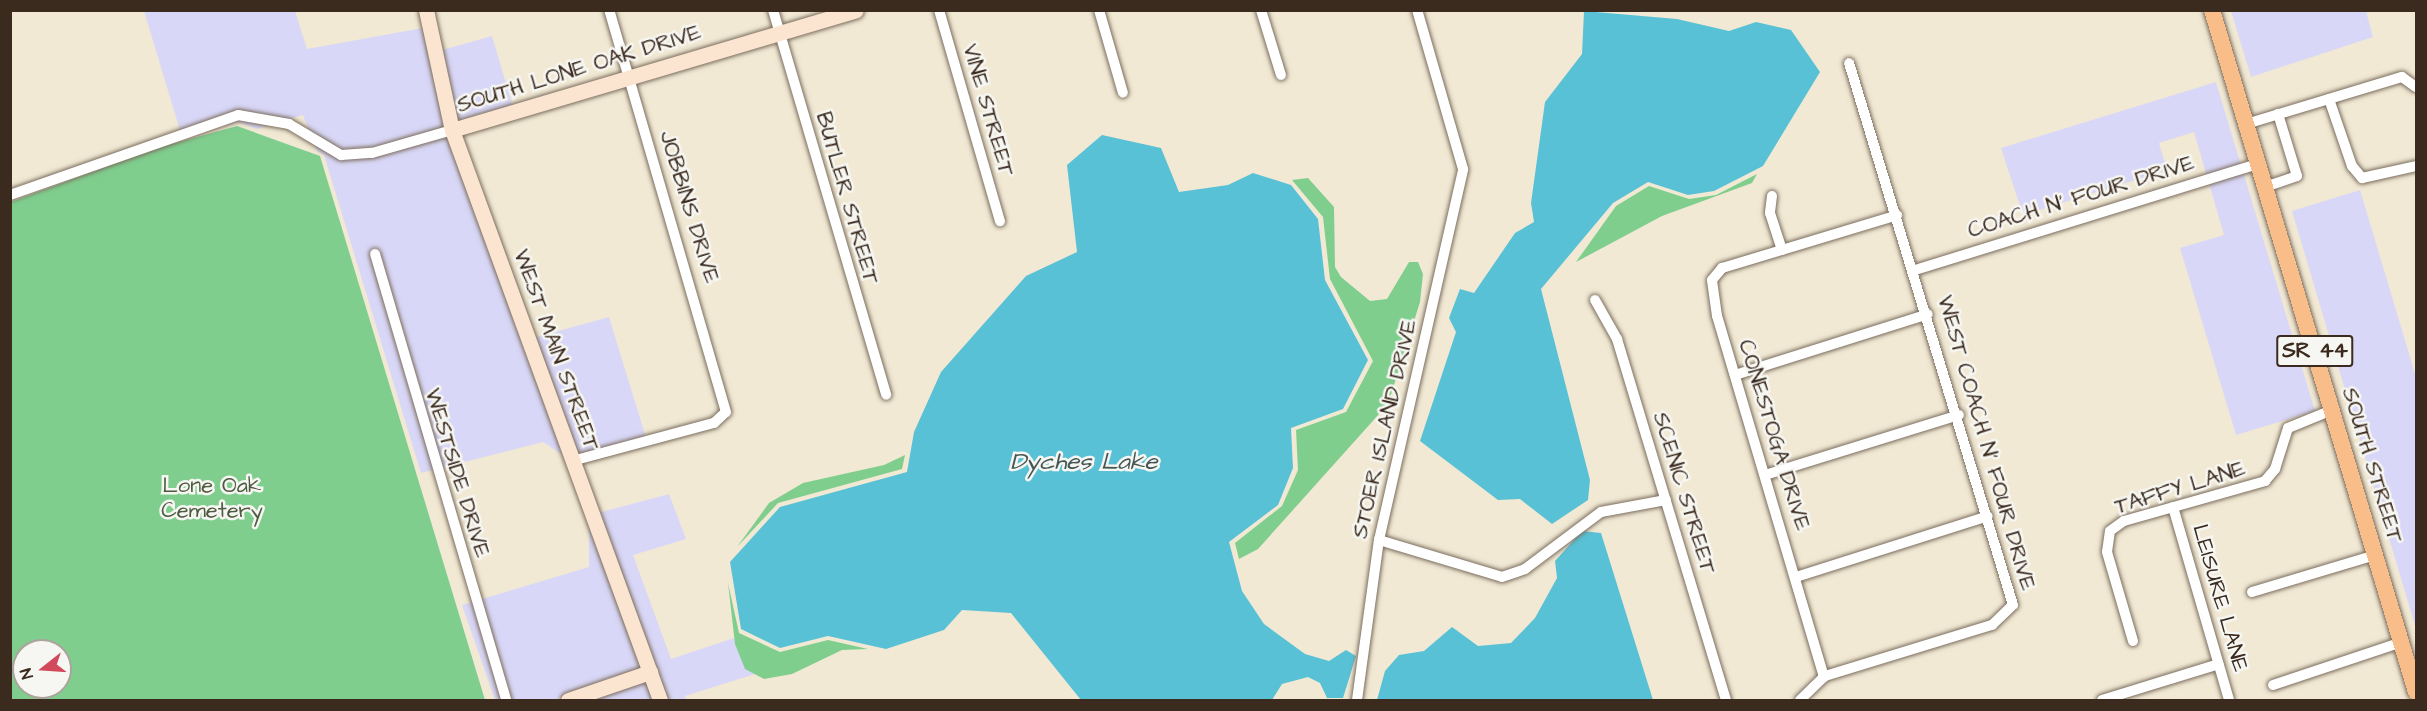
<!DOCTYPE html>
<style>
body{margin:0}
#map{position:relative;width:2427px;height:711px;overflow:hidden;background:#f1e9d4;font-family:"Architects Daughter",sans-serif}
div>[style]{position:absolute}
.built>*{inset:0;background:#d9d7f7}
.green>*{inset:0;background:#7fce8e}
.water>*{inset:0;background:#59c1d5}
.roads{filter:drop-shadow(0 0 2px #7b6d5e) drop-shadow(0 0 2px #7b6d5e)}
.street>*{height:10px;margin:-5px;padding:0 5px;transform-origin:5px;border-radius:5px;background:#fff}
.secondary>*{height:15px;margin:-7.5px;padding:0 7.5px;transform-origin:7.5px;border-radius:7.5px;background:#fce5d0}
.primary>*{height:16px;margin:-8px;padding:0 8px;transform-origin:8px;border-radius:8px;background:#f8bd89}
span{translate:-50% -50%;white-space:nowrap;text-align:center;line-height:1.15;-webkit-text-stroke:5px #f6f6f2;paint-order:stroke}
.shield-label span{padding:2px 4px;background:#f6f6f2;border:2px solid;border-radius:4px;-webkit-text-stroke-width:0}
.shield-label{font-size:21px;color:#3b2a1e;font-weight:700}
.street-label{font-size:22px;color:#3b2a1e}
.park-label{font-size:22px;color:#4f5b40}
.water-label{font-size:24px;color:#445755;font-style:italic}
.frame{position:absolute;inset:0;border:12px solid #3b2a1e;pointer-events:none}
.north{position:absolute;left:12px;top:639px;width:60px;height:60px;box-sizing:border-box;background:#f6f6f2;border:2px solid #aba49d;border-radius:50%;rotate:253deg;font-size:16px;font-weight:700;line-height:24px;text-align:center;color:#3b2a1e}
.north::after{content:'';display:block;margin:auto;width:21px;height:27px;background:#d1495b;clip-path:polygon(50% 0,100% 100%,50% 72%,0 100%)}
</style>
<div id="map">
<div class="built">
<div style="clip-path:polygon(144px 11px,295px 11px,307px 49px,423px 28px,448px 137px,564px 456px,543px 442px,421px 473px,324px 155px,317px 151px,303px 115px,257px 129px,238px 122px,182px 137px)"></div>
<div style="clip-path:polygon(2231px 11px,2366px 11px,2373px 37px,2251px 77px)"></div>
<div style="clip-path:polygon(492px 36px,513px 107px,456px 124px,439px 51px)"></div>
<div style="clip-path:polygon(2216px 82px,2315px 411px,2236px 435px,2180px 248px,2224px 235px,2194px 132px,2159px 143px,2167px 170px,2023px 215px,2001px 148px)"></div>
<div style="clip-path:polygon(2360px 190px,2416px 377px,2416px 629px,2292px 211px)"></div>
<div style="clip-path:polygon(609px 317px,647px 441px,580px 464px,533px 338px)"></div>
<div style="clip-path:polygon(669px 494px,686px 539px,633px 555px,671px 659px,734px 638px,745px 668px,755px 674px,685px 696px,686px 700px,666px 700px,598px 513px)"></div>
<div style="clip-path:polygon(589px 524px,642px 669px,553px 700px,495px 700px,462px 605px,589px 567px)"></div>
<div style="clip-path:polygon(646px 679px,653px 700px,584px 700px)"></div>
</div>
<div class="green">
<div style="clip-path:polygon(evenodd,237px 126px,320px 156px,485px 700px,11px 700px,11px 202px,157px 148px,237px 126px,24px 651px,60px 651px,60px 687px,24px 687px,24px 651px)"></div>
<div style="clip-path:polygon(1757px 174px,1752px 183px,1662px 216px,1576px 262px,1616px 206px,1649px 186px,1689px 199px,1716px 195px)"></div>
<div style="clip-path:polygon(1308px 178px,1334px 207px,1335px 267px,1341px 277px,1370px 301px,1387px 299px,1409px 262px,1418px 262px,1423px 274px,1420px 302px,1388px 404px,1258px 549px,1239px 559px,1235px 543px,1282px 506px,1298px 470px,1296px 430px,1346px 412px,1373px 361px,1330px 279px,1323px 217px,1292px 180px)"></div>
<div style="clip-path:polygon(905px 455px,902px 469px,778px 503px,737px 547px,769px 503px,803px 483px,884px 465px)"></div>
<div style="clip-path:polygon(728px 583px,739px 633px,780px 652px,828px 640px,868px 649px,842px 650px,792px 674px,764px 679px,745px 669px,735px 644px)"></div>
</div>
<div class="water">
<div style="clip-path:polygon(1584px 11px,1677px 19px,1729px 31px,1756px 22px,1791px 30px,1820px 72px,1763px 166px,1714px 191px,1688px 195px,1648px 182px,1613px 203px,1541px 289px,1590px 480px,1588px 500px,1552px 524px,1520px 499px,1498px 500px,1420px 441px,1456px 332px,1449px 318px,1460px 289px,1474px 293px,1515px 233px,1534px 222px,1531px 203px,1545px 102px,1582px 54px)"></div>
<div style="clip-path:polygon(1102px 135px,1161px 148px,1179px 192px,1228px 185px,1253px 173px,1291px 185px,1318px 219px,1325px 280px,1368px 360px,1343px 409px,1291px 428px,1293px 468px,1278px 505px,1229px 542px,1242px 591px,1264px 624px,1305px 654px,1329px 661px,1346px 650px,1356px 656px,1343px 698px,1327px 698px,1320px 683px,1308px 677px,1282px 684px,1272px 700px,1081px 700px,1011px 613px,962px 610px,944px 630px,886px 649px,828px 636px,780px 648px,741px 629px,730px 562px,780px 507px,907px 472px,914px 432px,941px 372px,1026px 276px,1077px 252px,1067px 165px)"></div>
<div style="clip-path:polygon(1582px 531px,1601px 533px,1653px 700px,1377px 700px,1385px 671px,1399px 655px,1424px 651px,1452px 627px,1478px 646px,1511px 643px,1535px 618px,1557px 578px,1555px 561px)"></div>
</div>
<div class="roads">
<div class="street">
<div style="left:773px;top:10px;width:401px;rotate:73.6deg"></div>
<div style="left:939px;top:10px;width:220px;rotate:73.9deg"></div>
<div style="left:1099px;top:10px;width:86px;rotate:73.9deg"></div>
<div style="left:1261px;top:10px;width:68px;rotate:72.9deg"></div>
<div style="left:2329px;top:99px;width:71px;rotate:71.1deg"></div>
<div style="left:2352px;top:166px;width:16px;rotate:50deg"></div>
<div style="left:2362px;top:178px;width:55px;rotate:-12.5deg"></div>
<div style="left:2246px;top:124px;width:163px;rotate:-16.8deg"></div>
<div style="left:2402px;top:77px;width:17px;rotate:36deg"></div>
<div style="left:2265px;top:187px;width:34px;rotate:-19deg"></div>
<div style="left:2297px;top:176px;width:65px;rotate:-107deg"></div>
<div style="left:10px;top:195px;width:242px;rotate:-19.3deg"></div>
<div style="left:238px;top:115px;width:52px;rotate:10deg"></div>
<div style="left:289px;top:124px;width:61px;rotate:30.8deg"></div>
<div style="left:341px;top:155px;width:31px;rotate:-4deg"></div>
<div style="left:372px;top:153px;width:83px;rotate:-16deg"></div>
<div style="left:1772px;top:196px;width:17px;rotate:97deg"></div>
<div style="left:1770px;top:213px;width:39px;rotate:72deg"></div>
<div style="left:375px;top:254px;width:465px;rotate:73.6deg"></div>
<div style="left:1915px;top:270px;width:359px;rotate:-17.2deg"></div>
<div style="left:1595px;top:300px;width:45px;rotate:60.6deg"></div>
<div style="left:1617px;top:339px;width:377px;rotate:73.2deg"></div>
<div style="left:1735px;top:375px;width:202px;rotate:-17.5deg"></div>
<div style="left:572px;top:461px;width:147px;rotate:-15deg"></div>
<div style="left:714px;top:423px;width:16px;rotate:-43deg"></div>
<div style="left:726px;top:412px;width:419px;rotate:-106.2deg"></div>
<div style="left:1765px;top:475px;width:203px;rotate:-17.2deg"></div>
<div style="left:2173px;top:507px;width:201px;rotate:73.8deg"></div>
<div style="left:1379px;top:540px;width:128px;rotate:16.7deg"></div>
<div style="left:1502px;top:577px;width:24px;rotate:-19deg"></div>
<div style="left:1525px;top:569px;width:95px;rotate:-36.9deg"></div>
<div style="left:1601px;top:512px;width:66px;rotate:-10.5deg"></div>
<div style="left:1796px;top:577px;width:201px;rotate:-17.6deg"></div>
<div style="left:2252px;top:592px;width:128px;rotate:-16.7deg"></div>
<div style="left:2133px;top:641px;width:93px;rotate:-106.3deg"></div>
<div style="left:2107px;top:552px;width:21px;rotate:-82deg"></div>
<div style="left:2110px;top:531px;width:17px;rotate:-36deg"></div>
<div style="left:2124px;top:521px;width:147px;rotate:-15.8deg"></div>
<div style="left:2265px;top:481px;width:16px;rotate:-50deg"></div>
<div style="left:2275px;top:469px;width:43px;rotate:-72.4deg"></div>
<div style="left:2288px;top:428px;width:48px;rotate:-22.2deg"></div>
<div style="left:1824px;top:677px;width:377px;rotate:-106.5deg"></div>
<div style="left:1717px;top:316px;width:36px;rotate:-98deg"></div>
<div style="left:1712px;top:280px;width:16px;rotate:-50deg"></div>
<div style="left:1722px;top:268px;width:183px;rotate:-16.8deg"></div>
<div style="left:2273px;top:685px;width:136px;rotate:-18.4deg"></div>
<div style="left:1357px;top:700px;width:162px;rotate:-82.2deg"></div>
<div style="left:1379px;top:540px;width:380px;rotate:-77.2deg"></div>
<div style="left:1463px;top:169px;width:166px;rotate:-106.1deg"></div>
<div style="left:1800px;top:700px;width:35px;rotate:-44deg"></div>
<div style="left:1825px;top:676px;width:175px;rotate:-17deg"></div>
<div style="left:1992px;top:625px;width:29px;rotate:-44deg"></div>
<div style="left:2013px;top:605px;width:566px;rotate:-106.83deg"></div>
<div style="left:2102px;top:700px;width:122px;rotate:-17.1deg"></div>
</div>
<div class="secondary">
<div style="left:426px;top:10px;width:123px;rotate:77.8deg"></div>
<div style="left:452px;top:130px;width:607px;rotate:69.95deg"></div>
<div style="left:452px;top:130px;width:421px;rotate:-16.5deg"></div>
<div style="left:568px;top:700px;width:87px;rotate:-18.9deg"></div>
</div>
<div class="primary">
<div style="left:2212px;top:10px;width:712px;rotate:73.35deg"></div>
</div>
</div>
<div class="shield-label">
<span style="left:2315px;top:351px">SR 44</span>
</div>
<div class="street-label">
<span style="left:579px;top:69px;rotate:-17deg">SOUTH LONE OAK DRIVE</span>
<span style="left:988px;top:110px;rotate:74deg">VINE STREET</span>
<span style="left:2081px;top:197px;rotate:-17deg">COACH N' FOUR DRIVE</span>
<span style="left:847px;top:198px;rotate:74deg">BUTLER STREET</span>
<span style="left:689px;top:207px;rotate:73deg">JOBBINS DRIVE</span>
<span style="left:556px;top:350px;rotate:70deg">WEST MAIN STREET</span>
<span style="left:1385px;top:429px;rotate:-77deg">STOER ISLAND DRIVE</span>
<span style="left:1774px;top:435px;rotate:73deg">CONESTOGA DRIVE</span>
<span style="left:1986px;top:443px;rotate:74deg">WEST COACH N' FOUR DRIVE</span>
<span style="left:2372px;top:465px;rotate:73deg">SOUTH STREET</span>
<span style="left:457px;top:473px;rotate:73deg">WESTSIDE DRIVE</span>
<span style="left:2180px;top:488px;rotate:-17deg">TAFFY LANE</span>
<span style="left:1684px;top:493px;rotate:73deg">SCENIC STREET</span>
<span style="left:2220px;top:598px;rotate:74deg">LEISURE LANE</span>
</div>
<div class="park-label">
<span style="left:212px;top:498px">Lone Oak<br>Cemetery</span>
</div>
<div class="water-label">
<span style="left:1084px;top:463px">Dyches Lake</span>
</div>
<div class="frame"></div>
<div class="north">N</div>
</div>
